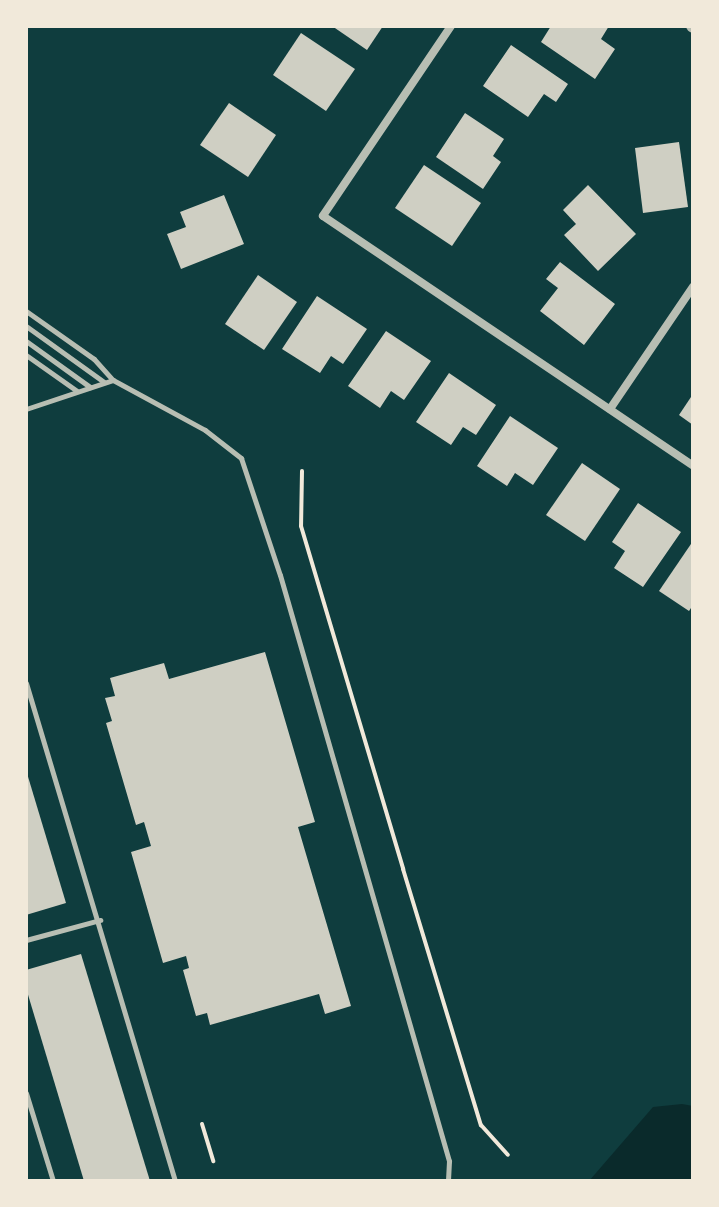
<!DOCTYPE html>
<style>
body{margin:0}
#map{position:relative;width:719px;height:1207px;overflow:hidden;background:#0f3d3e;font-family:Inter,sans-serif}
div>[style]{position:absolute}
.water>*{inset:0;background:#0a2a2b}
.building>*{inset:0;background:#cfcfc3}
.path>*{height:4px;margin:-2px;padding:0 2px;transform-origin:2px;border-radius:2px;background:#f1e9da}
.service>*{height:5px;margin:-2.5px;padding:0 2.5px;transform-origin:2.5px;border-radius:2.5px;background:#b8beb3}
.minor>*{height:8px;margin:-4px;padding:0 4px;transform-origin:4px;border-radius:4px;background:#b8beb3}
.tertiary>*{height:12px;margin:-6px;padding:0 6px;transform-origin:6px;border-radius:6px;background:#b8beb3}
span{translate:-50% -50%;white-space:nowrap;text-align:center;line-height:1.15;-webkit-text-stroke:8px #f1e9da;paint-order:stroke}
.frame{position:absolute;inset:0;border:28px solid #f1e9da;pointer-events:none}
</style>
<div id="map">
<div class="water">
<div style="clip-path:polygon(682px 1104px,693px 1106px,693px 1181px,589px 1181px,653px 1107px)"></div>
</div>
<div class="building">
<div style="clip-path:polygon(332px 26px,383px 26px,367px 50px)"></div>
<div style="clip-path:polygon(551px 26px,609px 26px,601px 39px,615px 49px,595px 79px,541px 42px)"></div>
<div style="clip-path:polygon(301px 33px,355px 69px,326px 111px,273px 75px)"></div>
<div style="clip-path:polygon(511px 45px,568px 84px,556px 102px,544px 94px,528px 117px,483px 86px)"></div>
<div style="clip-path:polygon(229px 103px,276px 135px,248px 177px,200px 145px)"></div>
<div style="clip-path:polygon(465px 113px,504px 139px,493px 156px,501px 162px,483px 189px,436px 157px)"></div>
<div style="clip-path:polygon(679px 142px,688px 207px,643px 213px,635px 148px)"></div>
<div style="clip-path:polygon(424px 165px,481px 203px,452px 246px,395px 208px)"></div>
<div style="clip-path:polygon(588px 185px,636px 234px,598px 271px,564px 235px,576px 224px,563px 210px)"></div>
<div style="clip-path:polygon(224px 195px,244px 244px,181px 269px,167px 234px,186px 227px,180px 212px)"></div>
<div style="clip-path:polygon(560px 262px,615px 304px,584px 345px,540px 311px,558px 288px,546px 279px)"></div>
<div style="clip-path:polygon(258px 275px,297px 302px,264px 350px,225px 324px)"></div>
<div style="clip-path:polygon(317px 296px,367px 329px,343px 364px,331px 356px,320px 373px,282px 349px)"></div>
<div style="clip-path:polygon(386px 331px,431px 361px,404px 400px,391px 391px,380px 408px,348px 386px)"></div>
<div style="clip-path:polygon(449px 373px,496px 405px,476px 435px,463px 427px,451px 445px,416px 422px)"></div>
<div style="clip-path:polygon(693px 394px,693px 425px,679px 415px)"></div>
<div style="clip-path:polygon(510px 416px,558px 448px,533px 485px,515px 473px,507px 486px,477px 466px)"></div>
<div style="clip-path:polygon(582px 463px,620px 489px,585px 541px,546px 515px)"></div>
<div style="clip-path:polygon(638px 503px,681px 532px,643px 587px,614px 568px,625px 551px,612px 542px)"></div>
<div style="clip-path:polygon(693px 541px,693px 605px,689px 611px,659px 591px)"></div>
<div style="clip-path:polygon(265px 652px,315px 822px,298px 827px,351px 1006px,325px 1014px,319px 994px,210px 1025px,207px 1013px,196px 1016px,183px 970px,189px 968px,186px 956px,163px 963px,131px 852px,151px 846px,144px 822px,136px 825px,106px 723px,112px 721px,105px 698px,115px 696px,110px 678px,164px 663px,169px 679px)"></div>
<div style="clip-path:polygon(26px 770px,66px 903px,26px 915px)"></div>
<div style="clip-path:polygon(81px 954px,150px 1181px,84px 1181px,26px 988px,26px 970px)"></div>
</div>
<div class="path">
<div style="left:302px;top:471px;width:55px;rotate:91deg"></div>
<div style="left:301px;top:526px;width:358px;rotate:73.4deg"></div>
<div style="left:403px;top:869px;width:268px;rotate:73.1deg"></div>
<div style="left:481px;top:1125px;width:40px;rotate:48deg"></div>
<div style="left:202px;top:1124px;width:39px;rotate:73deg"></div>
</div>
<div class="service">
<div style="left:26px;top:311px;width:83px;rotate:35.2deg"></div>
<div style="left:94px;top:359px;width:28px;rotate:48deg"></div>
<div style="left:26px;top:326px;width:96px;rotate:35.7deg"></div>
<div style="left:26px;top:341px;width:79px;rotate:35.7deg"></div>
<div style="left:26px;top:355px;width:62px;rotate:35.2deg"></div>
<div style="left:26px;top:409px;width:92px;rotate:-18.4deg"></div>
<div style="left:113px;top:380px;width:105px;rotate:28.5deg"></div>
<div style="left:205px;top:430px;width:46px;rotate:37.9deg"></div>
<div style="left:241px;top:458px;width:123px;rotate:71.6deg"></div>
<div style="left:280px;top:575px;width:610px;rotate:73.91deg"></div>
<div style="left:449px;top:1161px;width:20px;rotate:93deg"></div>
<div style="left:26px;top:683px;width:520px;rotate:73.34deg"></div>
<div style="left:26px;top:940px;width:77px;rotate:-15.1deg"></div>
<div style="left:26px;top:1093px;width:92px;rotate:72.9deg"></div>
</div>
<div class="minor">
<div style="left:451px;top:26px;width:229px;rotate:124deg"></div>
<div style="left:323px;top:216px;width:447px;rotate:34deg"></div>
<div style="left:610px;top:409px;width:148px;rotate:-55.8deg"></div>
</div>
<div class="tertiary">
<div style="left:692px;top:26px;width:1px;rotate:45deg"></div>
</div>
<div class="frame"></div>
</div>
